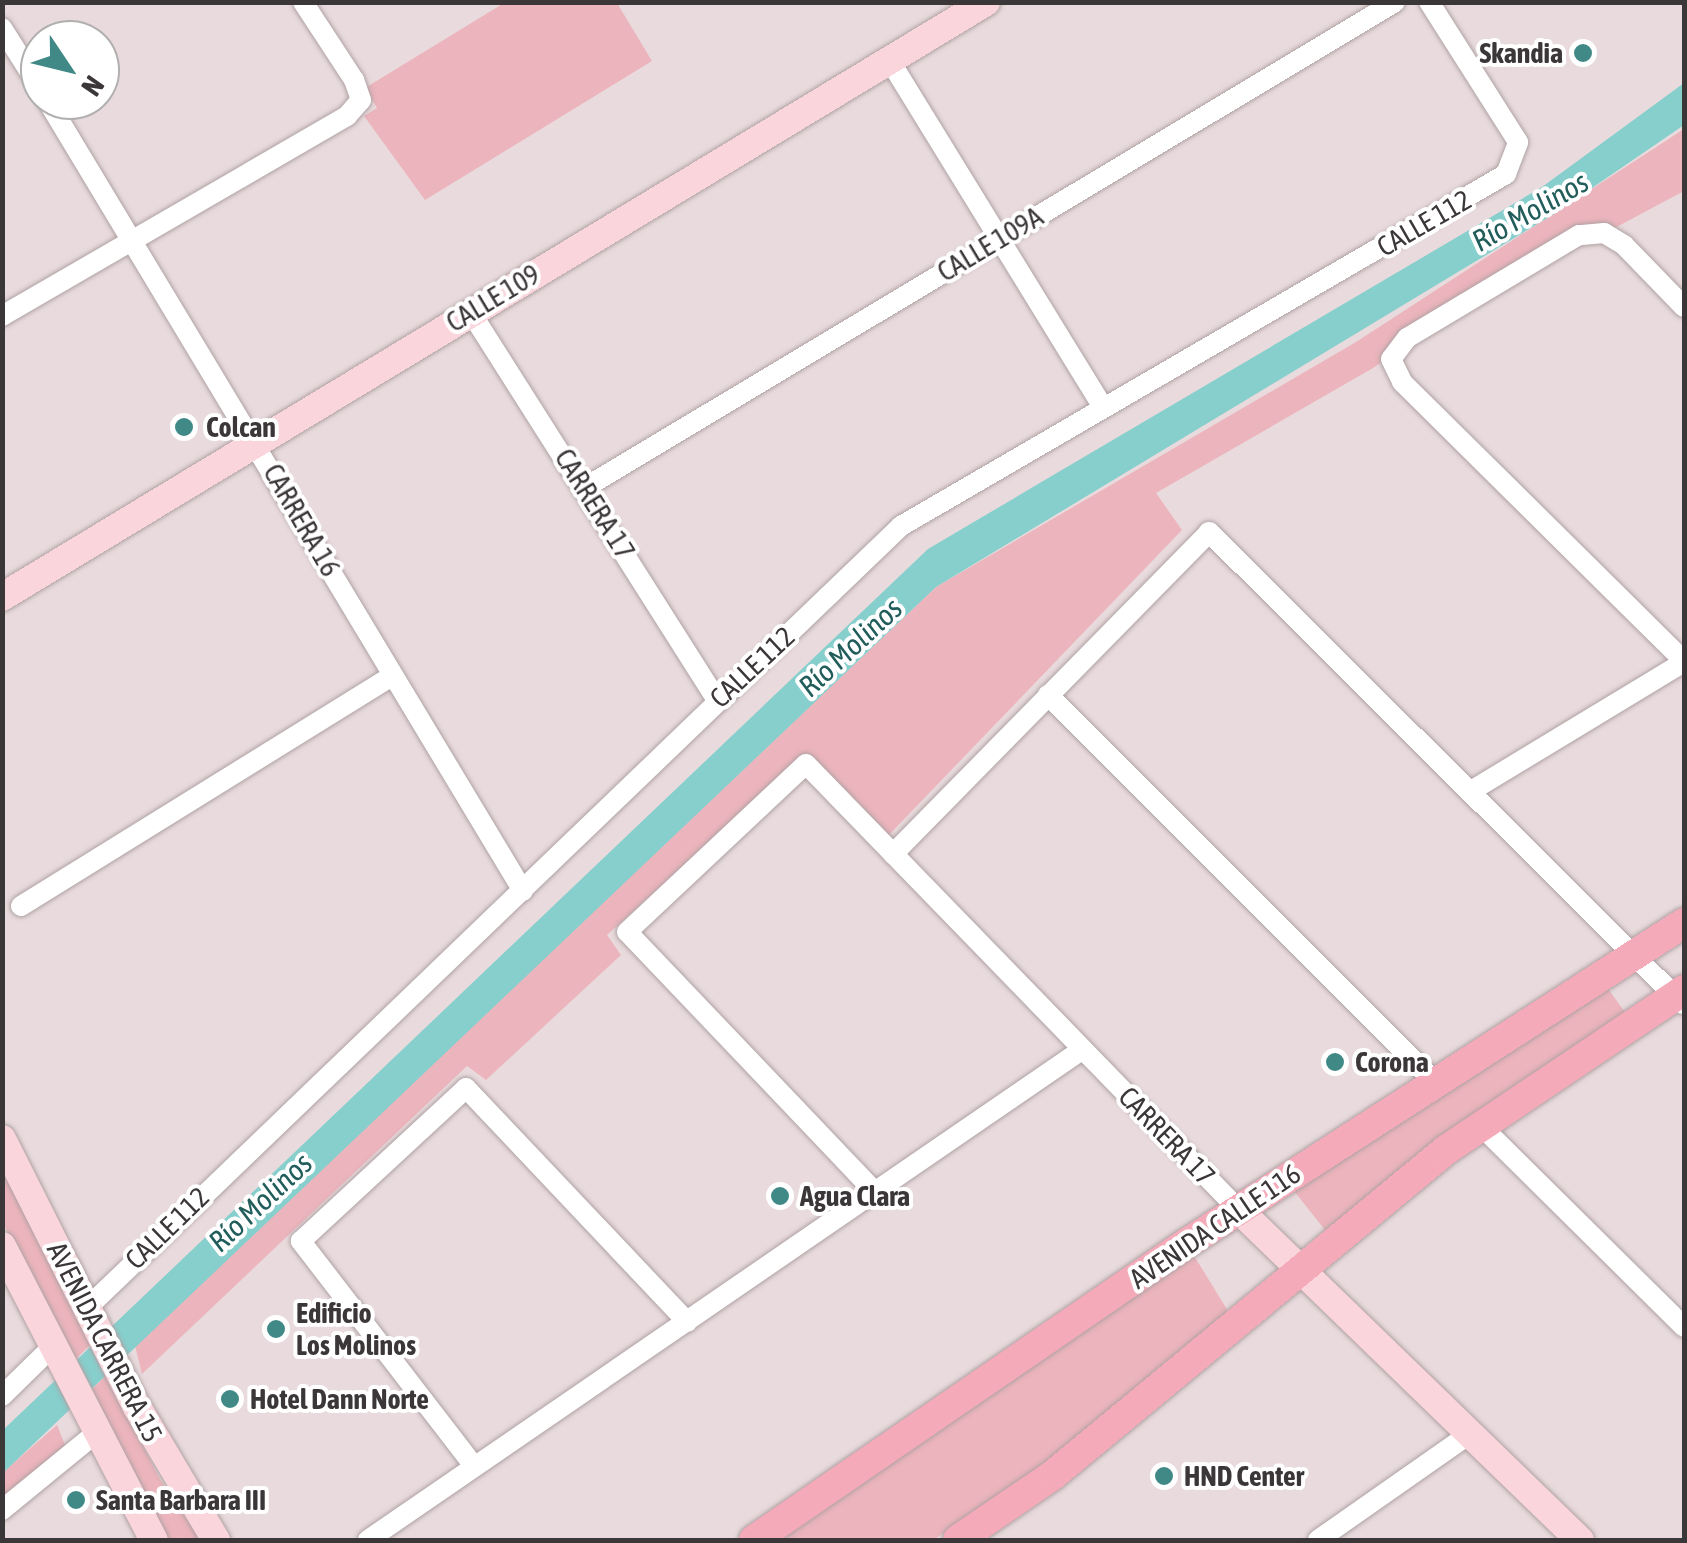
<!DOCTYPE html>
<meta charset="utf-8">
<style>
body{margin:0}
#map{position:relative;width:1687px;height:1543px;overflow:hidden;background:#e9dbdd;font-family:"Asap Condensed",sans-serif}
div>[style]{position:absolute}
.green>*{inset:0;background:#ecb4bc}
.water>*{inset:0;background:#86cfcc}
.roads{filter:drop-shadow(0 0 2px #afa2a4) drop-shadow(0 0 2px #afa2a4)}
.street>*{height:20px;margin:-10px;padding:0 10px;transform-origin:10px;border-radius:10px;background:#fff}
.secondary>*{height:28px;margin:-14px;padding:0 14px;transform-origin:14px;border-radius:14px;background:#fad5dc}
.primary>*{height:30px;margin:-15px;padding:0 15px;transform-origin:15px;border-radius:15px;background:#f5aab9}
.dots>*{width:28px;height:28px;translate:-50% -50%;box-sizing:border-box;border:5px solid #fff;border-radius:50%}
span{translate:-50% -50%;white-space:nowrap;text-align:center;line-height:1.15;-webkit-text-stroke:8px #fff;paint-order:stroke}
.poi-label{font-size:28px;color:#3b3637;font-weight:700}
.right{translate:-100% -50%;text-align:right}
.left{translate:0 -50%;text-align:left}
.street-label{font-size:28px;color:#3b3637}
.water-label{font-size:30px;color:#205d5b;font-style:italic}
.frame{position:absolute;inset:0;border:5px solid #3b3637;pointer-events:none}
.north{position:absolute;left:20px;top:20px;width:100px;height:100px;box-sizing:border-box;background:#fff;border:2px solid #b1afaf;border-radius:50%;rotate:125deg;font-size:28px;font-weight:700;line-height:40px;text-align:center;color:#3b3637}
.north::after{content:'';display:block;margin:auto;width:35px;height:45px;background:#418987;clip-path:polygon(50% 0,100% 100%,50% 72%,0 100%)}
</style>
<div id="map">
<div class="green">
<div style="clip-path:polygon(504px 3px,617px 3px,652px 61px,425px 200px,364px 116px,377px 108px,365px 88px)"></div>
<div style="clip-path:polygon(1684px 129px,1684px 191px,1611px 230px,1584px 225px,1373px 368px,1156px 493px,1182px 530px,886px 838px,799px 761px,607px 935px,621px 955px,486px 1080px,467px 1066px,142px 1374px,135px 1346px,936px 587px,1356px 342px)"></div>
<div style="clip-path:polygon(1603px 982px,1627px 1015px,1325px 1230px,1290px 1186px)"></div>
<div style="clip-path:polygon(2px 1169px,91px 1344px,74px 1361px,3px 1223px)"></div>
<div style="clip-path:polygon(1193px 1254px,1228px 1311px,1039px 1473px,933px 1540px,769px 1540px)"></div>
<div style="clip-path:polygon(106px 1375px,160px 1479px,201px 1540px,167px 1540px,87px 1394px)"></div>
<div style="clip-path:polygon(57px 1425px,65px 1445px,3px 1499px,2px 1473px)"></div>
</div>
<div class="water">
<div style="clip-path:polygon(1684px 83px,1684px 125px,1554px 214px,936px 587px,3px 1473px,3px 1430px,928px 549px,1542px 187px)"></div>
</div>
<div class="roads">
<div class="street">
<div style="left:2px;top:28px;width:71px;rotate:57.7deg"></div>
<div style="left:890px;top:61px;width:405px;rotate:58.4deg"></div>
<div style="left:47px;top:100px;width:923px;rotate:58.96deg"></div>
<div style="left:1684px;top:307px;width:86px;rotate:-134.1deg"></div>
<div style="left:1624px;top:245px;width:23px;rotate:-149deg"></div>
<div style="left:1604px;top:233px;width:25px;rotate:175deg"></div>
<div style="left:1579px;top:235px;width:200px;rotate:149.1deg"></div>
<div style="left:1407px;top:338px;width:26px;rotate:127deg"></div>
<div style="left:1391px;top:359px;width:25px;rotate:64deg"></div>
<div style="left:1402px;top:382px;width:397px;rotate:44.7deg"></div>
<div style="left:470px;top:311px;width:461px;rotate:57.6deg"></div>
<div style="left:2px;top:316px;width:399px;rotate:-30.1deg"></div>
<div style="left:347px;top:116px;width:21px;rotate:-49deg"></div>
<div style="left:361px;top:100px;width:21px;rotate:-109deg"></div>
<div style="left:354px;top:80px;width:93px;rotate:-123.2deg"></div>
<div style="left:586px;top:487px;width:943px;rotate:-30.94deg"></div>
<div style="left:1048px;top:695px;width:546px;rotate:45deg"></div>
<div style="left:1471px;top:791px;width:249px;rotate:-31.2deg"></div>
<div style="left:893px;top:854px;width:451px;rotate:-45.5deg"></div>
<div style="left:1209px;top:532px;width:669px;rotate:44.88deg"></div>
<div style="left:21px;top:906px;width:437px;rotate:-31.8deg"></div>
<div style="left:1480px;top:1125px;width:287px;rotate:44.7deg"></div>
<div style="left:875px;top:1192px;width:359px;rotate:-133.6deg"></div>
<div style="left:627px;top:932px;width:245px;rotate:-43.2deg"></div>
<div style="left:806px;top:764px;width:622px;rotate:45.85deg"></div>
<div style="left:87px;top:1308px;width:1129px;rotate:-43.85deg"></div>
<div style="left:901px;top:526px;width:700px;rotate:-30.19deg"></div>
<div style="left:1506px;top:174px;width:34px;rotate:-69deg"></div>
<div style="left:1518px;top:142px;width:166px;rotate:-122.4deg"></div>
<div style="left:2px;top:1396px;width:71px;rotate:-44.4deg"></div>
<div style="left:474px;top:1466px;width:284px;rotate:-127.6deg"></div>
<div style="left:301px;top:1241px;width:225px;rotate:-42.8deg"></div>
<div style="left:466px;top:1088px;width:322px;rotate:46.6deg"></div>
<div style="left:2px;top:1510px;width:122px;rotate:-39.3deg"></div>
<div style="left:368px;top:1540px;width:867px;rotate:-34.48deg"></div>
<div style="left:1318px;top:1540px;width:187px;rotate:-35deg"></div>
</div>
<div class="secondary">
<div style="left:2px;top:597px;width:1150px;rotate:-31.16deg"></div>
<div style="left:2px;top:1139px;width:300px;rotate:63.3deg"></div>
<div style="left:137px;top:1407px;width:155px;rotate:59.3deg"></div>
<div style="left:1239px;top:1210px;width:475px;rotate:44.1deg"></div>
<div style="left:2px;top:1246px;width:331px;rotate:62.7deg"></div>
</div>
<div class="primary">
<div style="left:754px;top:1540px;width:518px;rotate:-34.46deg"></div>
<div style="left:1181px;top:1247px;width:598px;rotate:-32.79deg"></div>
<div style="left:958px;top:1540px;width:115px;rotate:-34.4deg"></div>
<div style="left:1053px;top:1475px;width:510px;rotate:-39.59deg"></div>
<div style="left:1446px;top:1150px;width:287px;rotate:-33.9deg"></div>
</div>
</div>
<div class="dots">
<div style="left:1583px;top:53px;background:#418987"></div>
<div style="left:184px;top:427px;background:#418987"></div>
<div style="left:1335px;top:1062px;background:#418987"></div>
<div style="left:780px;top:1196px;background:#418987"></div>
<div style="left:276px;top:1329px;background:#418987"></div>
<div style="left:230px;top:1399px;background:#418987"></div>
<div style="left:1164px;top:1476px;background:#418987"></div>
<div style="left:76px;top:1500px;background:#418987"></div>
</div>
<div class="poi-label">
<span class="right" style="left:1563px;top:53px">Skandia</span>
<span class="left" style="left:206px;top:427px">Colcan</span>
<span class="left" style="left:1355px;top:1062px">Corona</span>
<span class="left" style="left:800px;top:1196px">Agua Clara</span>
<span class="left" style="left:296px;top:1329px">Edificio<br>Los Molinos</span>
<span class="left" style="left:250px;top:1399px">Hotel Dann Norte</span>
<span class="left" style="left:1184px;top:1476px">HND Center</span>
<span class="left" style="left:96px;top:1500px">Santa Barbara III</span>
</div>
<div class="street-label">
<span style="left:1424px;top:223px;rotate:-30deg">CALLE 112</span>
<span style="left:990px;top:244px;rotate:-31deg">CALLE 109A</span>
<span style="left:493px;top:298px;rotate:-31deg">CALLE 109</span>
<span style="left:595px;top:504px;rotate:58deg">CARRERA 17</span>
<span style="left:302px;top:520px;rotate:60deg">CARRERA 16</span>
<span style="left:752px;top:667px;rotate:-43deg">CALLE 112</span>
<span style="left:1167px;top:1136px;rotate:46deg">CARRERA 17</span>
<span style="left:1215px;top:1226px;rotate:-34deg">AVENIDA CALLE 116</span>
<span style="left:167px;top:1228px;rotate:-44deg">CALLE 112</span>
<span style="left:105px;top:1342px;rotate:63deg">AVENIDA CARRERA 15</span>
</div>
<div class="water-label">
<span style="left:1530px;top:211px;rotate:-30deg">Río Molinos</span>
<span style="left:850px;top:647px;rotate:-43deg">Río Molinos</span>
<span style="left:260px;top:1202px;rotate:-43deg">Río Molinos</span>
</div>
<div class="frame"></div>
<div class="north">N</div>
</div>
